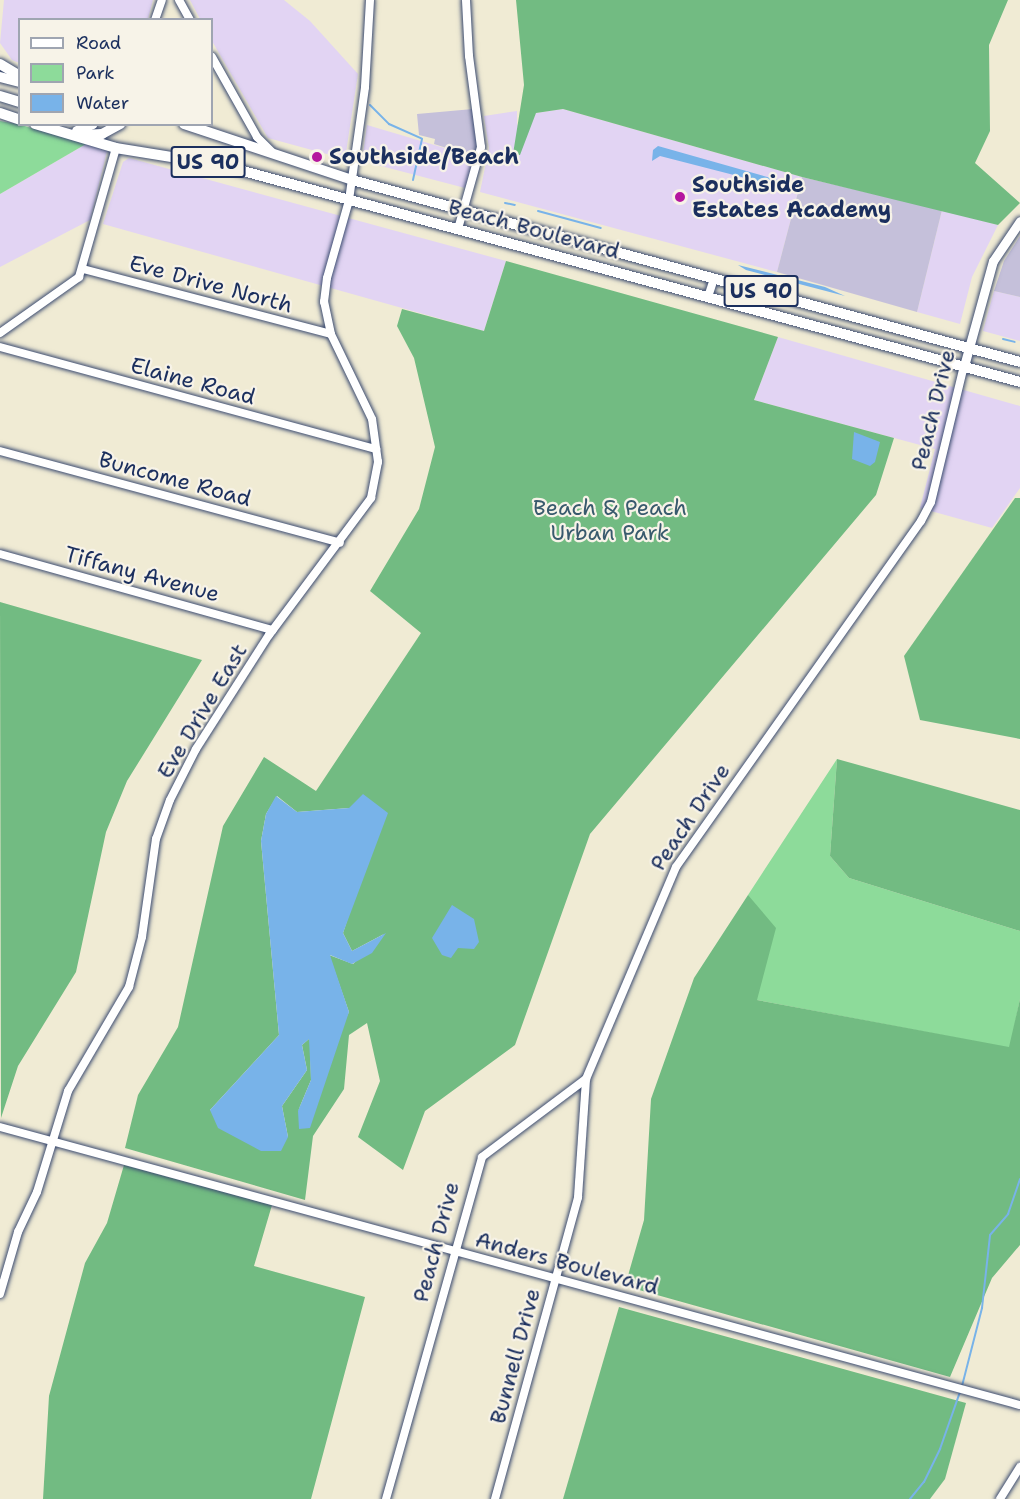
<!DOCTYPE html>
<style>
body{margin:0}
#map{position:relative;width:1020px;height:1499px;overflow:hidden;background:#f0ebd4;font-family:"Shantell Sans",sans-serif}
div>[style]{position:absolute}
.built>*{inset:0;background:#e2d4f3}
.industrial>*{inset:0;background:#c5c0da}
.green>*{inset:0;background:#8ddb9a}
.forest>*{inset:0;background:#72bb82}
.water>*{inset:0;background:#78b3e9}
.stream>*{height:2px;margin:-1px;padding:0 1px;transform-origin:1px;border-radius:1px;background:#78b3e9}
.roads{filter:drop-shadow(0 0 2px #3b4b70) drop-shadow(0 0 2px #3b4b70)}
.minor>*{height:8px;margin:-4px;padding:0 4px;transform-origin:4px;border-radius:4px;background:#fff}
.major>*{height:9px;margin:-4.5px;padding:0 4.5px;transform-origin:4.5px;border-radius:4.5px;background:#fff}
.highway>*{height:10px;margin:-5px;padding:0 5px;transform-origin:5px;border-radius:5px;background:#fff}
.dots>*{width:16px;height:16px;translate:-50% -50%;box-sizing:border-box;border:3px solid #f7f3e8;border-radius:50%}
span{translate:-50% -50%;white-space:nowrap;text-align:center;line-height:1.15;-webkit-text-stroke:4.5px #f7f3e8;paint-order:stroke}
.shield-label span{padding:2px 4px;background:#f7f3e8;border:2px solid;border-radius:4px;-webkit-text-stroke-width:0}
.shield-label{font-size:21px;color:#1b2f5e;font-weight:700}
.poi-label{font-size:22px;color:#1b2f5e;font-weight:700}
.left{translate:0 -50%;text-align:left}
.street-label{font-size:22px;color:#1b2f5e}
.park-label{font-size:22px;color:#385a6d}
.legend{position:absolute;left:18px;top:18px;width:195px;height:108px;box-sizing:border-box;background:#f7f3e8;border:2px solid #9fa5b1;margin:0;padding:8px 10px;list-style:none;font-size:18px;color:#1b2f5e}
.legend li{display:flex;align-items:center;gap:12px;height:30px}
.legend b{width:30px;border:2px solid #9fa5b1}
</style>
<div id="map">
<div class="built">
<div style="clip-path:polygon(4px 0,153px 0,148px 19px,20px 20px,19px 63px,12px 60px,0 43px)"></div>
<div style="clip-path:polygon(190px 0,284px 0,310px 21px,358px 74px,345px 159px,268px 138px,212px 41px,212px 20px,200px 19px)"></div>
<div style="clip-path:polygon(563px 109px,802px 177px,777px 272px,480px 192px,489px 148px,484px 116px,517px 111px,517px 125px,536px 113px)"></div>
<div style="clip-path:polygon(367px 125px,475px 157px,465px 188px,362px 161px)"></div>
<div style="clip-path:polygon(86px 144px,107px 151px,90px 220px,0 267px,0 194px)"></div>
<div style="clip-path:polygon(129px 158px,506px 261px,484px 331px,103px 224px,123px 162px)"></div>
<div style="clip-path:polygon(942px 210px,998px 225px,972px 277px,960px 324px,917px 312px)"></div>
<div style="clip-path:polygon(994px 291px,1020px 297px,1020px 341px,983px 331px)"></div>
<div style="clip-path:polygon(778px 337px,1020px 406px,1020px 488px,992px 528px,920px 508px,935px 449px,754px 400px)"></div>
</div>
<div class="industrial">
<div style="clip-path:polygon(473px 109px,478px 139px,475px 157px,434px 144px,435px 139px,419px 135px,417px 114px)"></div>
<div style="clip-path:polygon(802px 177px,942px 210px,917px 312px,777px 272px)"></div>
<div style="clip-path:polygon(1020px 236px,1020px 297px,994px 291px,1004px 261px)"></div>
</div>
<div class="green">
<div style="clip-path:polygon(0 121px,18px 124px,86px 144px,0 194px)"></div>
<div style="clip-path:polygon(837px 759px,830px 856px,849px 878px,1020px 931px,1020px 999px,1010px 1048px,757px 1000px,748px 895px)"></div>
</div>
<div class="forest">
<div style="clip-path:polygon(516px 0,1008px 0,989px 45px,990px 131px,975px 163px,1020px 203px,998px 225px,802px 177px,563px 109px,536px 113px,520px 155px,513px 154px,524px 85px)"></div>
<div style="clip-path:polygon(evenodd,506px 261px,778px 337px,754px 400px,894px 438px,876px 495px,590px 834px,515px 1045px,425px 1111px,403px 1170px,358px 1137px,380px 1081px,367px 1023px,349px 1035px,344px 1089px,313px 1136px,305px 1200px,125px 1148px,138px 1095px,178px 1027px,223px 826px,264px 757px,316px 791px,421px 633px,370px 591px,419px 509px,435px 447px,414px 358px,397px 326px,402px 309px,484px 331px,506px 261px,277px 796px,297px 812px,349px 808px,359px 884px,343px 933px,352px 951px,384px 934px,353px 964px,329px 955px,349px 1012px,298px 1111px,311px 1080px,310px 1038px,302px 1045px,307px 1070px,282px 1106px,288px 1137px,210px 1110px,279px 1035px,261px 841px,266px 814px,277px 796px)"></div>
<div style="clip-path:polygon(1015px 498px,1020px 498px,1020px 739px,920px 720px,904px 656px)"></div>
<div style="clip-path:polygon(0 602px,202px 660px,127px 781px,106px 832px,76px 972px,18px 1066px,1px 1118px)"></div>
<div style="clip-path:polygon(837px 759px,1020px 810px,1020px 931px,849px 878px,830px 856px)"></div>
<div style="clip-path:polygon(748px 895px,776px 928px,757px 1000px,1009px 1047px,1020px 999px,1020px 1245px,992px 1278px,950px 1377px,625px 1286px,644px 1220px,651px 1099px,694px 978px)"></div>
<div style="clip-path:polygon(124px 1165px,272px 1205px,254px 1266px,365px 1297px,311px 1499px,43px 1499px,49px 1396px,85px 1263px,107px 1223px)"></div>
<div style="clip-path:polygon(619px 1307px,966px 1403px,945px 1479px,930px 1499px,563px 1499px)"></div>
</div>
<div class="water">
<div style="clip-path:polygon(658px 146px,778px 180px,781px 187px,660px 156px,652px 161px,653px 150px)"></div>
<div style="clip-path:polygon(738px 265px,825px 287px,845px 296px,746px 270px)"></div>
<div style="clip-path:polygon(854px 432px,880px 442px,875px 462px,870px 466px,852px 459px)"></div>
<div style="clip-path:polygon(363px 794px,388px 813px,343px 933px,352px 951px,386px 933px,372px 953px,352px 964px,330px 955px,349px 1012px,310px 1128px,299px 1129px,298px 1111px,311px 1080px,309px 1039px,302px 1045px,307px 1070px,282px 1106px,288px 1137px,281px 1151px,261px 1151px,218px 1128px,210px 1110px,279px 1035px,261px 841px,266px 814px,276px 796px,297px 812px,349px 808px)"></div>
<div style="clip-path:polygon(452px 905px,474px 919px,479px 942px,474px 949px,458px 948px,451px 958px,442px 955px,432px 938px)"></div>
</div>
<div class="stream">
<div style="left:370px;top:105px;width:27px;rotate:45deg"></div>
<div style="left:389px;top:124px;width:36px;rotate:24deg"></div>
<div style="left:422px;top:139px;width:42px;rotate:102.4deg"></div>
<div style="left:505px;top:203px;width:10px;rotate:11deg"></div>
<div style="left:538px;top:211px;width:65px;rotate:15.1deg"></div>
<div style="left:1003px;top:339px;width:12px;rotate:14deg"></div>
<div style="left:962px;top:1386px;width:81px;rotate:-75.6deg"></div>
<div style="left:982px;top:1308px;width:73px;rotate:-83.7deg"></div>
<div style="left:990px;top:1235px;width:28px;rotate:-49deg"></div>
<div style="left:1008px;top:1214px;width:37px;rotate:-71deg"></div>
<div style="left:910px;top:1499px;width:22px;rotate:-51deg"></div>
<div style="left:924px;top:1482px;width:37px;rotate:-64deg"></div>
<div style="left:940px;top:1449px;width:60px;rotate:-70.7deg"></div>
</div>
<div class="roads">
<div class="minor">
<div style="left:179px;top:0;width:23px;rotate:61deg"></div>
<div style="left:155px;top:20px;width:21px;rotate:-71deg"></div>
<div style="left:212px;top:57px;width:92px;rotate:60.6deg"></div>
<div style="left:257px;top:137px;width:21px;rotate:45deg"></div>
<div style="left:458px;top:229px;width:85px;rotate:-74.3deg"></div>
<div style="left:481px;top:147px;width:92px;rotate:-97.5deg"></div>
<div style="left:469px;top:56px;width:56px;rotate:-93.1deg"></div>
<div style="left:83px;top:269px;width:256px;rotate:14.7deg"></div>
<div style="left:708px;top:297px;width:20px;rotate:-72deg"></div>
<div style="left:0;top:333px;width:97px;rotate:-35.3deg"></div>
<div style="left:79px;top:277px;width:134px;rotate:-74deg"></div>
<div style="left:0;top:347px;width:390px;rotate:15.2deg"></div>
<div style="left:0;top:451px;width:352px;rotate:15.1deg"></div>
<div style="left:0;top:554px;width:283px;rotate:15.6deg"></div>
<div style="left:0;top:1127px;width:1057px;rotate:15.25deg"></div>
<div style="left:0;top:1294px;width:65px;rotate:-73.8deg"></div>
<div style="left:18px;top:1232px;width:44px;rotate:-64.6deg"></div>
<div style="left:37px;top:1192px;width:106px;rotate:-72.9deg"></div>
<div style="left:68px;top:1091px;width:121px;rotate:-59.6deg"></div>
<div style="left:129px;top:987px;width:52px;rotate:-75.4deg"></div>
<div style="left:142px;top:937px;width:99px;rotate:-81.9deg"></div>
<div style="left:156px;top:839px;width:41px;rotate:-70.3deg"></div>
<div style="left:170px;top:800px;width:57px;rotate:-63deg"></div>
<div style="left:196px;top:749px;width:135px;rotate:-57.4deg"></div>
<div style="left:269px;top:635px;width:171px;rotate:-53.3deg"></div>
<div style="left:371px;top:498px;width:37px;rotate:-79deg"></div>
<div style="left:378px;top:462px;width:43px;rotate:-97.9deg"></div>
<div style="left:372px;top:419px;width:94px;rotate:-115.8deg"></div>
<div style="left:331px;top:334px;width:33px;rotate:-102deg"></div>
<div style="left:324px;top:302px;width:24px;rotate:-83deg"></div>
<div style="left:327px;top:278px;width:81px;rotate:-74.2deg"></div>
<div style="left:349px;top:200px;width:114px;rotate:-81.9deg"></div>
<div style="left:365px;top:87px;width:87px;rotate:-86.7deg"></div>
<div style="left:386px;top:1499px;width:355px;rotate:-74.3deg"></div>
<div style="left:482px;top:1157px;width:130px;rotate:-36.9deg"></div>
<div style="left:586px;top:1079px;width:230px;rotate:-67deg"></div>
<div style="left:676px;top:867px;width:424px;rotate:-54.7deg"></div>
<div style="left:921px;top:521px;width:21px;rotate:-62deg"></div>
<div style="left:931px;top:502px;width:140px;rotate:-76.4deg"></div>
<div style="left:495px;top:1499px;width:313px;rotate:-74.6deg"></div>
<div style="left:578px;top:1197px;width:116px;rotate:-86.1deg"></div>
<div style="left:1000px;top:1499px;width:38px;rotate:-58deg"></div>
</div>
<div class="major">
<div style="left:964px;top:366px;width:109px;rotate:-74.6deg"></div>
<div style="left:993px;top:261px;width:48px;rotate:-56deg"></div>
</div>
<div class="highway">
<div style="left:0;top:64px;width:23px;rotate:31deg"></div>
<div style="left:0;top:77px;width:21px;rotate:14deg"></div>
<div style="left:0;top:96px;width:21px;rotate:17deg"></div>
<div style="left:0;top:113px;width:21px;rotate:19deg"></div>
<div style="left:35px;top:124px;width:84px;rotate:16.5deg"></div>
<div style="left:116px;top:148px;width:106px;rotate:9.2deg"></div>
<div style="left:221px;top:165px;width:828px;rotate:15.19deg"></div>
<div style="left:184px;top:124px;width:177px;rotate:18.4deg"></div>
<div style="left:352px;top:180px;width:692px;rotate:15.24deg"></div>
<div style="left:77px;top:131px;width:17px;rotate:-24deg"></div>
<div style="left:82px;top:135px;width:20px;rotate:-3deg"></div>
<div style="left:102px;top:134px;width:21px;rotate:-29deg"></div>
</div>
</div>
<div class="dots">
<div style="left:317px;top:157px;background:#b5179e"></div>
<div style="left:680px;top:197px;background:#b5179e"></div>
</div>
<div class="shield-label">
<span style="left:208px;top:162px">US 90</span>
<span style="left:761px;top:291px">US 90</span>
</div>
<div class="poi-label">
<span class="left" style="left:329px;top:157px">Southside/Beach</span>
<span class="left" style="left:692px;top:197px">Southside<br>Estates Academy</span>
</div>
<div class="street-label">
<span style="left:534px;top:229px;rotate:15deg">Beach Boulevard</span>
<span style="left:211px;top:284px;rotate:15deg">Eve Drive North</span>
<span style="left:193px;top:381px;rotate:15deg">Elaine Road</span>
<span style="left:933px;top:410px;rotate:-76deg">Peach Drive</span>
<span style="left:175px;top:479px;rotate:15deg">Buncome Road</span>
<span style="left:142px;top:574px;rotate:15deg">Tiffany Avenue</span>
<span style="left:202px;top:711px;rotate:-59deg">Eve Drive East</span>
<span style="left:690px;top:817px;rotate:-56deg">Peach Drive</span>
<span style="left:436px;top:1242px;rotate:-75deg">Peach Drive</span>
<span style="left:567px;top:1263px;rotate:15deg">Anders Boulevard</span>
<span style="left:515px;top:1356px;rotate:-75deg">Bunnell Drive</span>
</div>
<div class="park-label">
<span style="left:610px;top:520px">Beach &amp; Peach<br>Urban Park</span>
</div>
<ul class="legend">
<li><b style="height:8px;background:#fff"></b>Road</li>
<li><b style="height:16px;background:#8ddb9a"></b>Park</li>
<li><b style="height:16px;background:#78b3e9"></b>Water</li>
</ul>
</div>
